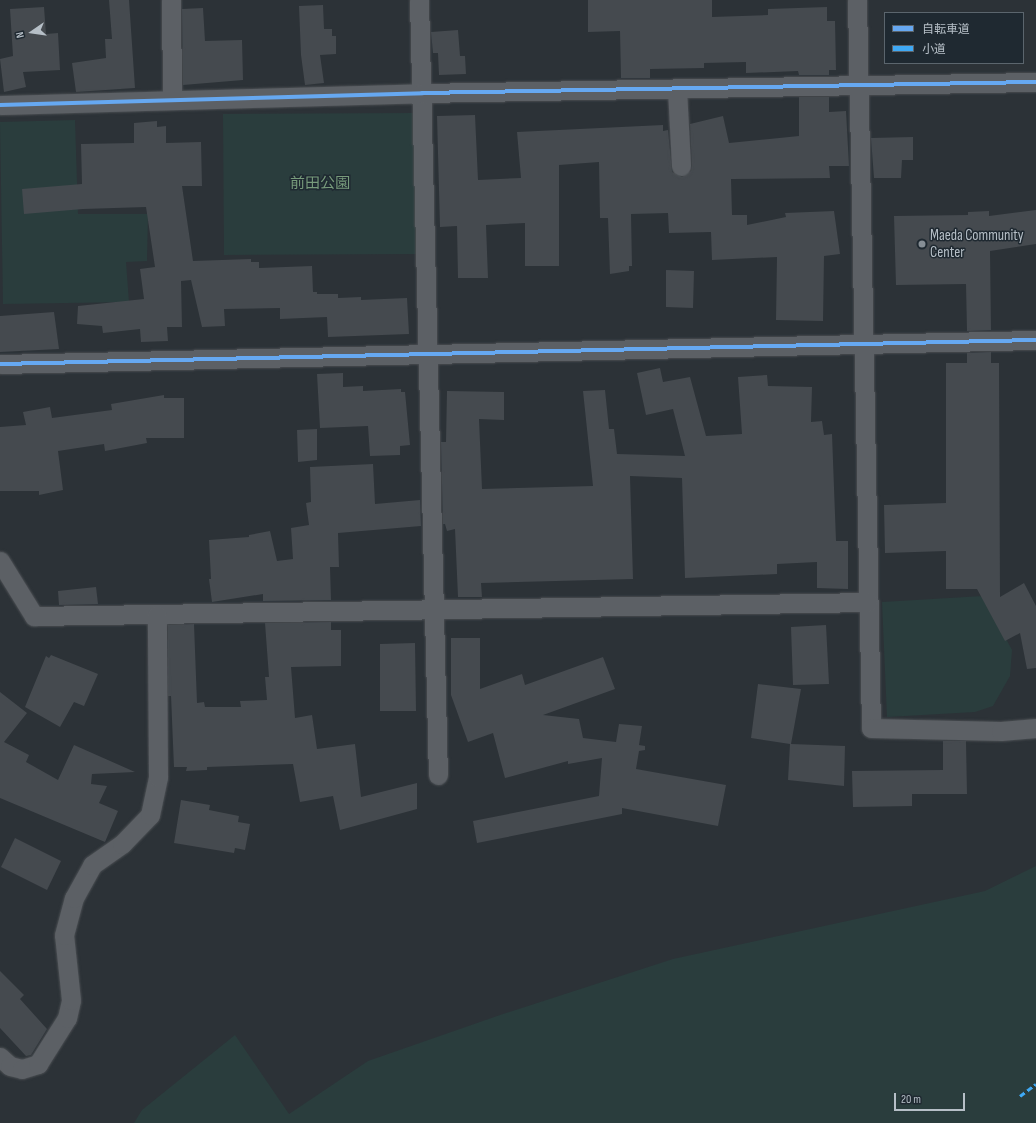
<!DOCTYPE html>
<meta charset="utf-8">
<style>
body{margin:0}
#map{position:relative;width:1036px;height:1123px;overflow:hidden;background:#2c3237;font-family:"Sofia Sans Condensed","Noto Sans JP",sans-serif}
div>[style]{position:absolute}
.green>*{inset:0;background:#2a3d3d}
.building>*{inset:0;background:#454a4f}
.roads{filter:drop-shadow(0 0 1px #4a4e52) drop-shadow(0 0 1px #4a4e52)}
.minor>*{height:19px;margin:-9.5px;padding:0 9.5px;transform-origin:9.5px;border-radius:9.5px;background:#5c6065}
.quiet>*{height:3px;margin-top:-1.5px;transform-origin:0;background:repeating-linear-gradient(90deg,#3fa9f5 0 6px,transparent 0 9px)}
.cycleway>*{height:4px;margin:-2px;padding:0 2px;transform-origin:2px;border-radius:2px;background:#66a8f1}
.dots>*{width:11px;height:11px;translate:-50% -50%;box-sizing:border-box;border:2px solid #1f2931;border-radius:50%}
span{translate:-50% -50%;white-space:nowrap;text-align:center;line-height:1.15;-webkit-text-stroke:3px #1f2931;paint-order:stroke}
.park-label{font-size:15px;color:#779a7b}
.poi-label{font-size:15px;color:#b6bfc7}
.left{translate:0 -50%;text-align:left}
.legend{position:absolute;left:884px;top:12px;width:140px;height:52px;box-sizing:border-box;background:#1f2931;border:1px solid #5b656d;margin:0;padding:5px 7px;list-style:none;font-size:12px;color:#b6bfc7}
.legend li{display:flex;align-items:center;gap:8px;height:20px}
.legend b{width:20px;border:1px solid #5b656d}
.north{position:absolute;left:12px;top:12px;width:40px;height:40px;-webkit-text-stroke:3px #1f2931;paint-order:stroke;rotate:257deg;font-size:11px;font-weight:700;line-height:16px;text-align:center;color:#b6bfc7}
.north::after{content:'';display:block;margin:auto;width:14px;height:18px;background:#b6bfc7;clip-path:polygon(50% 0,100% 100%,50% 72%,0 100%)}
.scale{position:absolute;left:894px;top:1093px;width:71px;height:18px;box-sizing:border-box;border:2px solid #b6bfc7;border-top:0;padding-left:5px;font-size:12px;line-height:14px;white-space:nowrap;color:#b6bfc7;-webkit-text-stroke:3px #1f2931;paint-order:stroke}
</style>
<div id="map">
<div class="green">
<div style="clip-path:polygon(415px 113px,417px 254px,224px 255px,223px 114px)"></div>
<div style="clip-path:polygon(75px 120px,78px 214px,148px 214px,147px 261px,126px 262px,129px 302px,3px 304px,0 122px)"></div>
<div style="clip-path:polygon(983px 596px,1012px 650px,1010px 676px,993px 706px,975px 712px,887px 717px,882px 602px)"></div>
<div style="clip-path:polygon(1036px 866px,1036px 1123px,134px 1123px,142px 1110px,235px 1035px,289px 1114px,368px 1061px,503px 1014px,673px 959px,985px 891px)"></div>
</div>
<div class="building">
<div style="clip-path:polygon(109px 0,129px 0,135px 88px,76px 92px,72px 63px,106px 58px,105px 39px,112px 39px)"></div>
<div style="clip-path:polygon(588px 0,712px 0,712px 17px,768px 15px,768px 9px,827px 7px,827px 21px,835px 21px,836px 70px,829px 70px,829px 75px,799px 75px,798px 71px,746px 73px,746px 62px,704px 63px,704px 68px,650px 69px,650px 78px,621px 78px,620px 31px,588px 32px)"></div>
<div style="clip-path:polygon(323px 5px,324px 29px,332px 29px,332px 36px,336px 36px,336px 54px,320px 55px,324px 83px,305px 85px,301px 55px,299px 6px)"></div>
<div style="clip-path:polygon(44px 7px,46px 34px,58px 33px,60px 70px,23px 72px,26px 87px,4px 92px,0 59px,13px 56px,10px 9px)"></div>
<div style="clip-path:polygon(203px 8px,205px 41px,242px 40px,243px 80px,183px 85px,182px 9px)"></div>
<div style="clip-path:polygon(458px 30px,460px 56px,465px 56px,466px 74px,439px 75px,438px 53px,433px 53px,431px 32px)"></div>
<div style="clip-path:polygon(799px 97px,829px 97px,829px 112px,846px 111px,849px 166px,829px 166px,830px 178px,731px 179px,732px 215px,747px 215px,747px 225px,786px 217px,785px 213px,834px 211px,840px 254px,824px 256px,823px 321px,776px 320px,777px 257px,712px 260px,711px 232px,669px 233px,668px 213px,631px 214px,632px 266px,629px 266px,629px 271px,610px 274px,608px 218px,600px 218px,599px 162px,559px 165px,559px 266px,525px 266px,525px 223px,486px 225px,488px 278px,458px 278px,457px 226px,440px 227px,437px 116px,475px 115px,478px 180px,521px 178px,517px 132px,663px 125px,663px 131px,668px 130px,672px 172px,682px 177px,691px 171px,692px 166px,690px 124px,723px 116px,729px 143px,799px 136px)"></div>
<div style="clip-path:polygon(157px 121px,157px 127px,166px 126px,166px 143px,201px 142px,202px 186px,182px 186px,193px 261px,251px 259px,251px 262px,259px 262px,259px 268px,312px 266px,313px 292px,317px 292px,317px 294px,338px 294px,338px 298px,361px 297px,361px 300px,407px 298px,409px 334px,328px 337px,327px 317px,280px 319px,280px 308px,224px 309px,225px 326px,202px 327px,191px 280px,181px 281px,182px 327px,167px 327px,168px 341px,141px 342px,140px 329px,103px 333px,102px 326px,77px 324px,78px 306px,144px 299px,140px 269px,155px 267px,146px 207px,83px 209px,24px 214px,22px 189px,82px 184px,81px 144px,134px 143px,134px 123px)"></div>
<div style="clip-path:polygon(913px 137px,913px 160px,902px 160px,901px 178px,874px 178px,871px 138px)"></div>
<div style="clip-path:polygon(1036px 210px,1036px 244px,990px 251px,991px 330px,967px 331px,966px 284px,896px 285px,894px 216px,968px 215px,968px 212px,989px 211px,989px 216px)"></div>
<div style="clip-path:polygon(666px 270px,694px 271px,693px 308px,666px 307px)"></div>
<div style="clip-path:polygon(54px 312px,59px 349px,0 352px,0 316px)"></div>
<div style="clip-path:polygon(991px 352px,991px 363px,999px 363px,1000px 597px,1024px 583px,1036px 606px,1036px 668px,1027px 669px,1020px 633px,1005px 641px,977px 589px,946px 589px,946px 551px,885px 553px,884px 505px,946px 503px,946px 363px,967px 363px,967px 353px)"></div>
<div style="clip-path:polygon(660px 368px,663px 382px,690px 377px,706px 436px,742px 434px,738px 377px,767px 375px,768px 386px,812px 387px,811px 422px,822px 421px,824px 435px,832px 434px,836px 541px,848px 541px,848px 589px,817px 588px,817px 562px,777px 564px,777px 574px,685px 578px,682px 478px,630px 476px,633px 579px,481px 583px,482px 597px,458px 597px,455px 529px,447px 531px,445px 524px,443px 524px,441px 442px,446px 442px,447px 391px,504px 392px,504px 420px,479px 419px,482px 489px,593px 486px,583px 391px,605px 390px,609px 429px,614px 429px,617px 454px,685px 456px,673px 409px,646px 415px,637px 373px)"></div>
<div style="clip-path:polygon(343px 373px,343px 387px,363px 386px,363px 391px,401px 389px,401px 392px,405px 392px,410px 445px,400px 446px,400px 455px,370px 456px,368px 426px,320px 428px,317px 374px)"></div>
<div style="clip-path:polygon(164px 395px,164px 398px,184px 398px,184px 438px,146px 438px,147px 443px,105px 451px,104px 444px,58px 451px,63px 490px,39px 495px,39px 491px,0 491px,0 427px,26px 425px,23px 412px,50px 407px,52px 418px,112px 410px,111px 404px)"></div>
<div style="clip-path:polygon(317px 429px,317px 460px,298px 462px,297px 430px)"></div>
<div style="clip-path:polygon(373px 464px,375px 504px,420px 500px,421px 526px,338px 533px,339px 567px,330px 567px,331px 600px,263px 601px,263px 594px,212px 602px,209px 579px,211px 579px,209px 540px,249px 537px,249px 535px,270px 531px,277px 561px,293px 559px,291px 528px,309px 525px,306px 503px,311px 502px,310px 467px)"></div>
<div style="clip-path:polygon(96px 587px,98px 604px,59px 605px,58px 591px)"></div>
<div style="clip-path:polygon(331px 622px,331px 630px,341px 630px,341px 666px,291px 667px,295px 718px,312px 715px,317px 749px,355px 744px,361px 797px,417px 783px,417px 809px,340px 830px,333px 796px,300px 802px,293px 764px,207px 767px,207px 770px,186px 771px,187px 767px,174px 767px,171px 696px,168px 696px,168px 625px,194px 624px,197px 703px,204px 702px,205px 707px,241px 707px,240px 701px,267px 700px,265px 677px,269px 677px,265px 623px)"></div>
<div style="clip-path:polygon(826px 625px,829px 684px,793px 685px,791px 627px)"></div>
<div style="clip-path:polygon(451px 638px,480px 638px,480px 689px,522px 674px,525px 685px,603px 657px,615px 689px,543px 715px,579px 719px,583px 738px,616px 742px,619px 724px,642px 726px,639px 745px,645px 746px,645px 750px,639px 751px,636px 769px,726px 785px,718px 826px,622px 808px,622px 814px,477px 843px,473px 821px,599px 796px,602px 758px,568px 764px,568px 761px,505px 778px,493px 733px,468px 742px,451px 695px)"></div>
<div style="clip-path:polygon(415px 643px,416px 711px,380px 711px,380px 644px)"></div>
<div style="clip-path:polygon(51px 655px,98px 674px,84px 706px,74px 702px,60px 727px,25px 707px,46px 656px,49px 658px)"></div>
<div style="clip-path:polygon(758px 684px,801px 689px,791px 744px,845px 746px,844px 786px,788px 780px,790px 744px,751px 738px)"></div>
<div style="clip-path:polygon(0 692px,27px 713px,4px 742px,29px 755px,26px 762px,58px 780px,74px 745px,135px 772px,92px 774px,91px 784px,107px 786px,99px 803px,118px 811px,105px 842px,0 798px)"></div>
<div style="clip-path:polygon(943px 741px,966px 741px,967px 794px,912px 794px,912px 806px,853px 807px,852px 771px,943px 770px)"></div>
<div style="clip-path:polygon(181px 800px,210px 805px,209px 810px,239px 816px,238px 822px,250px 824px,245px 850px,235px 848px,234px 853px,174px 843px)"></div>
<div style="clip-path:polygon(15px 838px,61px 861px,47px 890px,1px 867px)"></div>
<div style="clip-path:polygon(0 971px,24px 995px,20px 999px,47px 1029px,31px 1055px,26px 1056px,0 1028px)"></div>
</div>
<div class="roads">
<div class="minor">
<div style="left:171px;top:0;width:100px;rotate:89.4deg"></div>
<div style="left:419px;top:0;width:775px;rotate:88.6deg"></div>
<div style="left:857px;top:0;width:728px;rotate:88.9deg"></div>
<div style="left:871px;top:728px;width:130px;rotate:1.3deg"></div>
<div style="left:1001px;top:731px;width:35px;rotate:-5deg"></div>
<div style="left:677px;top:89px;width:77px;rotate:87deg"></div>
<div style="left:0;top:105px;width:422px;rotate:-1.6deg"></div>
<div style="left:422px;top:93px;width:614px;rotate:-1.03deg"></div>
<div style="left:0;top:364px;width:1036px;rotate:-1.33deg"></div>
<div style="left:0;top:561px;width:65px;rotate:58.3deg"></div>
<div style="left:34px;top:616px;width:834px;rotate:-0.96deg"></div>
<div style="left:0;top:1057px;width:13px;rotate:42deg"></div>
<div style="left:10px;top:1066px;width:12px;rotate:14deg"></div>
<div style="left:22px;top:1069px;width:17px;rotate:-17deg"></div>
<div style="left:38px;top:1064px;width:54px;rotate:-57.8deg"></div>
<div style="left:67px;top:1018px;width:18px;rotate:-77deg"></div>
<div style="left:71px;top:1000px;width:65px;rotate:-96.1deg"></div>
<div style="left:64px;top:935px;width:38px;rotate:-75deg"></div>
<div style="left:74px;top:898px;width:38px;rotate:-61deg"></div>
<div style="left:92px;top:865px;width:37px;rotate:-35deg"></div>
<div style="left:122px;top:844px;width:40px;rotate:-46deg"></div>
<div style="left:150px;top:815px;width:39px;rotate:-78deg"></div>
<div style="left:158px;top:777px;width:162px;rotate:-90.4deg"></div>
</div>
</div>
<div class="quiet">
<div style="left:1020px;top:1096px;width:20px;rotate:-37deg"></div>
</div>
<div class="cycleway">
<div style="left:0;top:105px;width:422px;rotate:-1.6deg"></div>
<div style="left:422px;top:93px;width:614px;rotate:-1.03deg"></div>
<div style="left:0;top:364px;width:1036px;rotate:-1.33deg"></div>
</div>
<div class="dots">
<div style="left:922px;top:244px;background:#868e95"></div>
</div>
<div class="park-label">
<span style="left:320px;top:184px">前田公園</span>
</div>
<div class="poi-label">
<span class="left" style="left:930px;top:244px">Maeda Community<br>Center</span>
</div>
<ul class="legend">
<li><b style="height:5px;background:#66a8f1"></b>自転車道</li>
<li><b style="height:5px;background:#3fa9f5"></b>小道</li>
</ul>
<div class="north">N</div>
<div class="scale">20 m</div>
</div>
